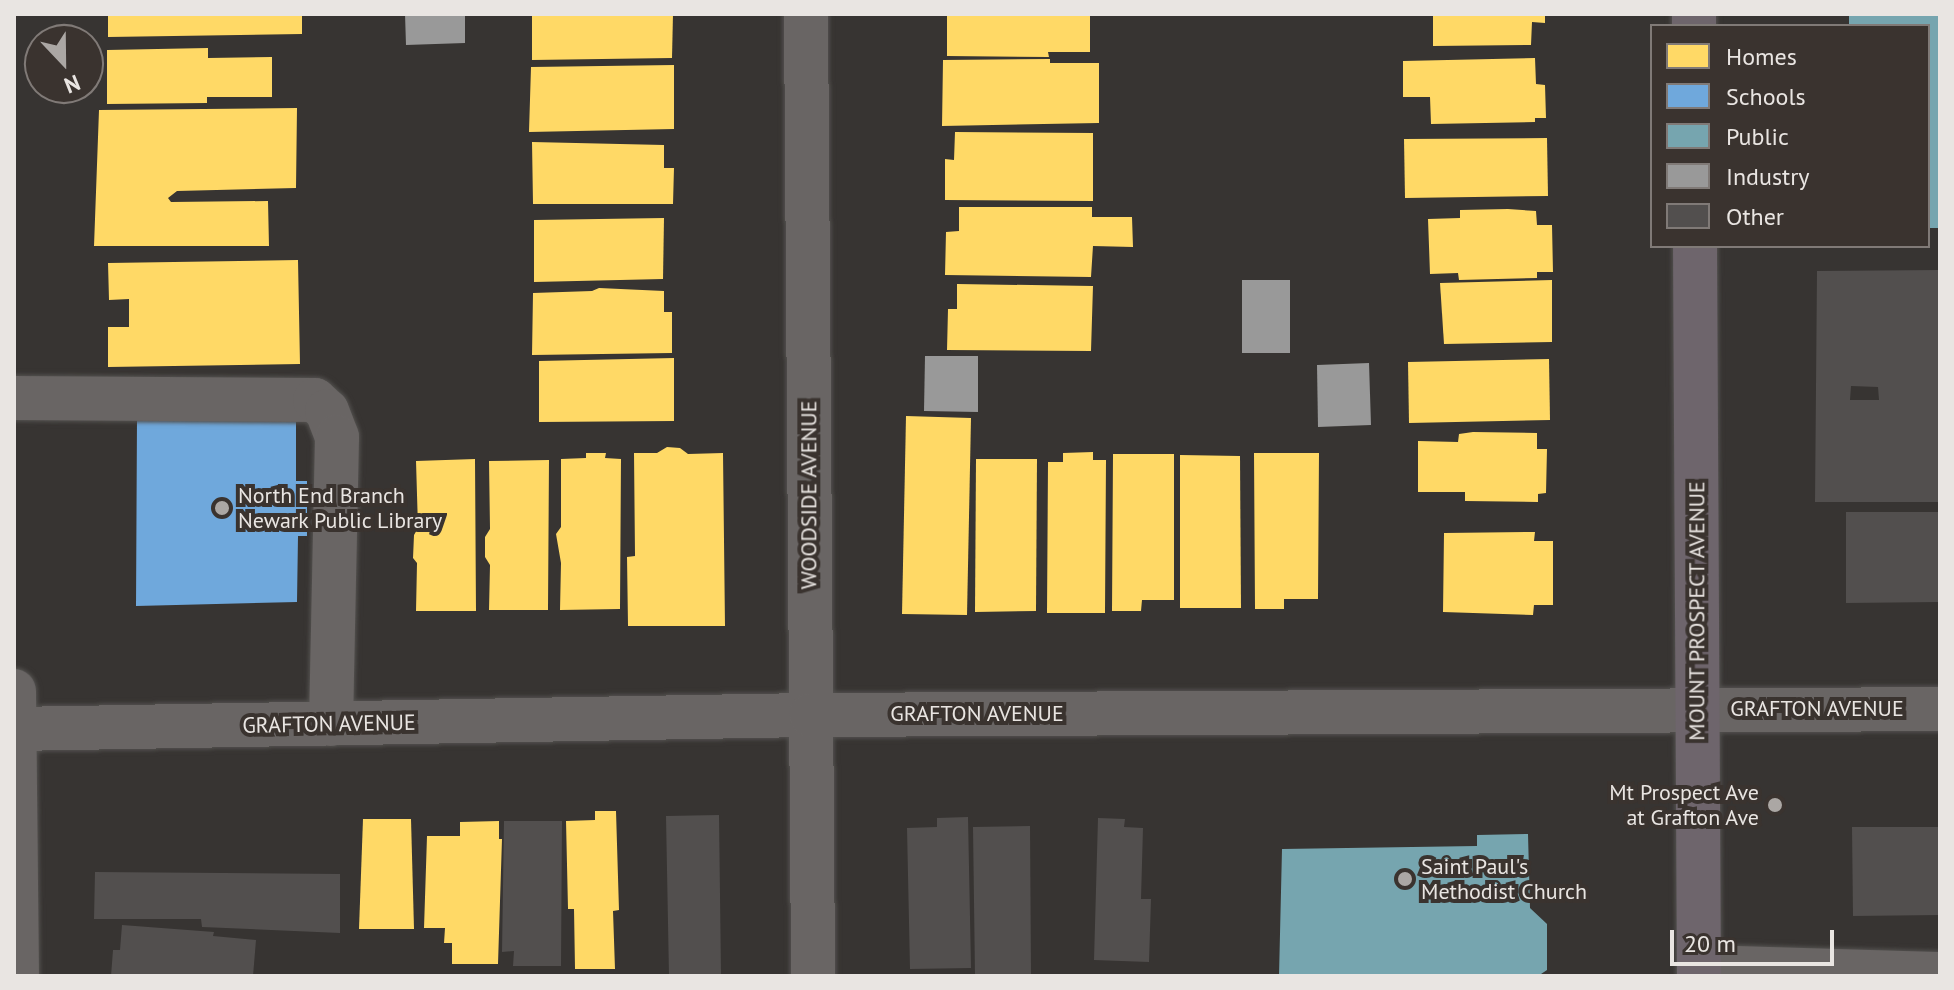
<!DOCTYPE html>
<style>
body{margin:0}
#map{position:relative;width:1954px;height:990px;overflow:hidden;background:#373432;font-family:"PT Sans",sans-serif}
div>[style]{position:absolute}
.homes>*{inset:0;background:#ffd966}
.schools>*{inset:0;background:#6fa8dc}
.public>*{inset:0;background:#76a5af}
.industry>*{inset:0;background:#999}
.building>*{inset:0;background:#524f4e}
.roads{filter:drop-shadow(0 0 2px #53514f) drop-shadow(0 0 2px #53514f)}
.minor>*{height:44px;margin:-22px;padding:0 22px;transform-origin:22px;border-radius:22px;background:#696564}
.major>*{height:44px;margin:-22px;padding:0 22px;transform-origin:22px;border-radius:22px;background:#6e656c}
.dots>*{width:22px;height:22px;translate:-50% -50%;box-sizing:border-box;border:4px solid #3a332f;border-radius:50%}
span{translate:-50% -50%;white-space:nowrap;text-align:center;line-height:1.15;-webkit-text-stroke:8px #3a332f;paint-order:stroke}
.poi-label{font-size:22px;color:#e9e5e2}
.left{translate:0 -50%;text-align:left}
.right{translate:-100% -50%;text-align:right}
.street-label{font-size:22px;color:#e9e5e2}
.frame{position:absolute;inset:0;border:16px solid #e9e5e2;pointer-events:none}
.legend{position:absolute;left:1650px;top:24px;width:280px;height:224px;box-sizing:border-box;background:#3a332f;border:2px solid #807a77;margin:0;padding:10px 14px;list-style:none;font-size:24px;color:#e9e5e2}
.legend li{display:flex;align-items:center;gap:16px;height:40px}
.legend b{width:40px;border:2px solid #807a77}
.north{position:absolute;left:24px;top:24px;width:80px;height:80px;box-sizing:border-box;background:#3a332f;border:2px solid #807a77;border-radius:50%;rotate:158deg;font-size:22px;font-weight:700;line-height:32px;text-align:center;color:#e9e5e2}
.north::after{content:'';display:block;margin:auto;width:28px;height:36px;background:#aba7a4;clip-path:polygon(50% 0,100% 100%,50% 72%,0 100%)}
.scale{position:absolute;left:1670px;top:930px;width:164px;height:36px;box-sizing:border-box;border:4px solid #e9e5e2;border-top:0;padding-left:10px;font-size:24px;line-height:28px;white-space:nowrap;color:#e9e5e2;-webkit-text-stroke:6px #3a332f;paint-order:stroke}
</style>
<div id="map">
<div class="homes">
<div style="clip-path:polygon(108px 14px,302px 14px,302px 34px,108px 37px)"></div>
<div style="clip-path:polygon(532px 14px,673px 14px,672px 58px,532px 60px)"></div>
<div style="clip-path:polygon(947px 14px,1090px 14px,1090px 52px,1048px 52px,1049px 57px,947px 56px)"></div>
<div style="clip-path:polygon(1433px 14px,1545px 14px,1545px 23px,1532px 22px,1531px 45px,1433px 46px)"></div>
<div style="clip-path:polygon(208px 48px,208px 58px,272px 57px,272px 97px,207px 97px,207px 103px,107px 104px,107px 50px)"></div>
<div style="clip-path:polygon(1535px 58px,1536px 84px,1545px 85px,1546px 118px,1535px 118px,1535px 122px,1431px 124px,1430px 97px,1403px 97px,1403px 61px)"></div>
<div style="clip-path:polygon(1050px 59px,1050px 63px,1099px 63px,1099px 123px,942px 126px,943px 60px)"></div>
<div style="clip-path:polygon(674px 65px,674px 129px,529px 132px,531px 67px)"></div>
<div style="clip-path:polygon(297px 108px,296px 188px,177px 191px,168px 198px,171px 202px,268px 201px,269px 246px,94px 246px,99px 110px)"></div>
<div style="clip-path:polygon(955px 132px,1093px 133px,1093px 201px,945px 200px,945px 159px,954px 160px)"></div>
<div style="clip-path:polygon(1547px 138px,1548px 196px,1405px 198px,1404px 139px)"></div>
<div style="clip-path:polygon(532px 142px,664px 145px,664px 168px,674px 168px,673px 204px,533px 204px)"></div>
<div style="clip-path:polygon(959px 207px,1092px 207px,1092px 217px,1132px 217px,1133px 247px,1093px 246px,1091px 277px,945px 275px,946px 232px,959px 231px)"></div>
<div style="clip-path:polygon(1508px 209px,1536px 211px,1537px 225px,1552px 225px,1553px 272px,1537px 272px,1537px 278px,1459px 280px,1458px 273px,1430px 274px,1428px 219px,1460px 218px,1460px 210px)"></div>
<div style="clip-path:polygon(664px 218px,663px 279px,534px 282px,534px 220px)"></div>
<div style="clip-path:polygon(298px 260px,300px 364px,108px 367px,108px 327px,129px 327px,129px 299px,109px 300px,108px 263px)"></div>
<div style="clip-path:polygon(1552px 280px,1552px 342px,1444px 344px,1440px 283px)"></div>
<div style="clip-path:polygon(957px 284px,1093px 286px,1091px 351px,947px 350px,948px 309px,957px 309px)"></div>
<div style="clip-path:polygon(599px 288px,664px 291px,664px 312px,672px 312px,672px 353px,532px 355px,533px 293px,592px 291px)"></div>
<div style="clip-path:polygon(674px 358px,674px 421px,539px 422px,539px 361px)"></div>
<div style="clip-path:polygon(1549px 359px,1550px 420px,1409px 423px,1408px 362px)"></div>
<div style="clip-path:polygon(906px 416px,971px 418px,967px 615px,902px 614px)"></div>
<div style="clip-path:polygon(1473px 432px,1537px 433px,1537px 449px,1547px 449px,1546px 493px,1538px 494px,1538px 502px,1465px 501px,1465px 492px,1418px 492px,1418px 441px,1458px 442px,1459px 434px)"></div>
<div style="clip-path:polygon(667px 447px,680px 448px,688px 454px,723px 453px,725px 626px,628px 626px,627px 557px,635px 556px,634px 453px,657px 453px)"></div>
<div style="clip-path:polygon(1093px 452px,1093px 460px,1106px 460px,1105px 613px,1047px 613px,1048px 462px,1063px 462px,1063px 453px)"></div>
<div style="clip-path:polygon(586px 453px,606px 453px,605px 458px,621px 459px,620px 609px,560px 610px,561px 563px,556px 534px,561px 527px,561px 459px,586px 458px)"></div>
<div style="clip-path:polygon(1254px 453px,1319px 453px,1318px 599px,1284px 599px,1284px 609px,1255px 609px)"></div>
<div style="clip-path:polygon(1113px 454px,1174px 454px,1174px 600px,1142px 600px,1141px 611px,1112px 611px)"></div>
<div style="clip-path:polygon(1180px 455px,1240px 456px,1241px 608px,1180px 608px)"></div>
<div style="clip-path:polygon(475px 459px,476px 611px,416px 611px,417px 563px,413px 558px,414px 535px,418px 528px,416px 461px)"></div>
<div style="clip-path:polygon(976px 459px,1037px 459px,1036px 611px,975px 612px)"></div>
<div style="clip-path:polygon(549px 460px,548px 610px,489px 610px,490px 565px,485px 557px,485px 537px,490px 529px,489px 461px)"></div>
<div style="clip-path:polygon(1535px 532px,1534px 541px,1553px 541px,1553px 605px,1534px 605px,1533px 615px,1443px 612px,1444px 533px)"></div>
<div style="clip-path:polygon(595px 811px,616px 811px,619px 910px,613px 911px,615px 969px,575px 969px,574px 909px,568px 909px,566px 821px,595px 820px)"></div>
<div style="clip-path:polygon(363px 819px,411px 819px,414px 929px,359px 929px)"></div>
<div style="clip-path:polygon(499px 821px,499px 839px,502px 839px,498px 964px,452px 964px,452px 943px,444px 943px,445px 928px,424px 928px,427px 836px,460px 836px,460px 822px)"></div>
</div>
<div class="schools">
<div style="clip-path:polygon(137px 417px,296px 417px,296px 481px,307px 481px,307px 536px,298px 536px,297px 602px,136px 606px)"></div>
</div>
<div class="public">
<div style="clip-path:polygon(1849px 14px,1940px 14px,1940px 228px,1928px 228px,1928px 26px,1849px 26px)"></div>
<div style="clip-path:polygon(1528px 834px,1530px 908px,1547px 924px,1547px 970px,1538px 976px,1279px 976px,1282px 849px,1477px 846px,1477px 835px)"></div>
</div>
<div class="industry">
<div style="clip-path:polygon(405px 14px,465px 14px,465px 43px,406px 45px)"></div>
<div style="clip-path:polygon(1242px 280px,1290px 280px,1290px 353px,1242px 353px)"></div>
<div style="clip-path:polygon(925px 356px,978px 356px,978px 412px,924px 411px)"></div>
<div style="clip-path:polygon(1369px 363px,1371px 425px,1318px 427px,1317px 365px)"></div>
</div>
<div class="building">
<div style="clip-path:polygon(evenodd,1940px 270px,1940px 502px,1815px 502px,1817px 271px,1940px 270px,1851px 386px,1878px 387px,1879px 400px,1850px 400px,1851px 386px)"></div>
<div style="clip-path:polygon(1846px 512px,1940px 512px,1940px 602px,1846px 603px)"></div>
<div style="clip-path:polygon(719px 815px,721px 976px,669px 976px,666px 816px)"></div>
<div style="clip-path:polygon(968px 817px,971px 968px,910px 969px,907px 828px,937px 827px,937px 818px)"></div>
<div style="clip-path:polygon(1098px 818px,1125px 819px,1124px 827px,1143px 828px,1141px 899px,1151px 899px,1149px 962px,1094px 960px)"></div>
<div style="clip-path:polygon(504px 821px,562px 821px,561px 966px,513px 966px,514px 951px,502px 952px)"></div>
<div style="clip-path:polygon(1030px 826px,1031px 976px,975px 976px,973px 827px)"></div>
<div style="clip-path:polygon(1852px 827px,1940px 827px,1940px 915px,1853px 916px)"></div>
<div style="clip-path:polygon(95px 872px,340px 874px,340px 933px,202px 927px,201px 919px,94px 919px)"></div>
<div style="clip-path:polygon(122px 925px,214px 932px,213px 936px,256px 940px,253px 976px,111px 976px,113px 950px,120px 950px)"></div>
</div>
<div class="roads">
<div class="minor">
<div style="left:806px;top:14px;width:962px;rotate:89.58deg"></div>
<div style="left:14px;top:398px;width:301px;rotate:0.4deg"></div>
<div style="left:315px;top:400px;width:16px;rotate:43deg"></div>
<div style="left:327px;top:411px;width:28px;rotate:69deg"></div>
<div style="left:337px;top:437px;width:287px;rotate:91.2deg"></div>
<div style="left:14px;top:691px;width:285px;rotate:89.4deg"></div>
<div style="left:14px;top:729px;width:797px;rotate:-1.01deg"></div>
<div style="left:811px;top:715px;width:1129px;rotate:-0.3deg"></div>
<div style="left:1699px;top:967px;width:241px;rotate:1.7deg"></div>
</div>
<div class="major">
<div style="left:1694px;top:14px;width:12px;rotate:90deg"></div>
<div style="left:1695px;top:246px;width:730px;rotate:89.69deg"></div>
</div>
</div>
<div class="dots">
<div style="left:222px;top:508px;background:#aba7a4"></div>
<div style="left:1775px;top:805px;background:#aba7a4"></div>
<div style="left:1405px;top:879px;background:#aba7a4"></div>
</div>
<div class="poi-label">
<span class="left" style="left:238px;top:508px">North End Branch<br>Newark Public Library</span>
<span class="right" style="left:1759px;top:805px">Mt Prospect Ave<br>at Grafton Ave</span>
<span class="left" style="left:1421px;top:879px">Saint Paul's<br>Methodist Church</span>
</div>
<div class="street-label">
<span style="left:809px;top:495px;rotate:-90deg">WOODSIDE AVENUE</span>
<span style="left:1697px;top:611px;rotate:-90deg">MOUNT PROSPECT AVENUE</span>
<span style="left:1817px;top:709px">GRAFTON AVENUE</span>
<span style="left:977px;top:714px">GRAFTON AVENUE</span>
<span style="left:329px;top:724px;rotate:-1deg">GRAFTON AVENUE</span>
</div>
<div class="frame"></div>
<ul class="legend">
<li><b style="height:22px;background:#ffd966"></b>Homes</li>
<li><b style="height:22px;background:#6fa8dc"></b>Schools</li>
<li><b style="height:22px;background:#76a5af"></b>Public</li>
<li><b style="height:22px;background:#999"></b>Industry</li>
<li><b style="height:22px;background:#524f4e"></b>Other</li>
</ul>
<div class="north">N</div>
<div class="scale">20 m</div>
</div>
